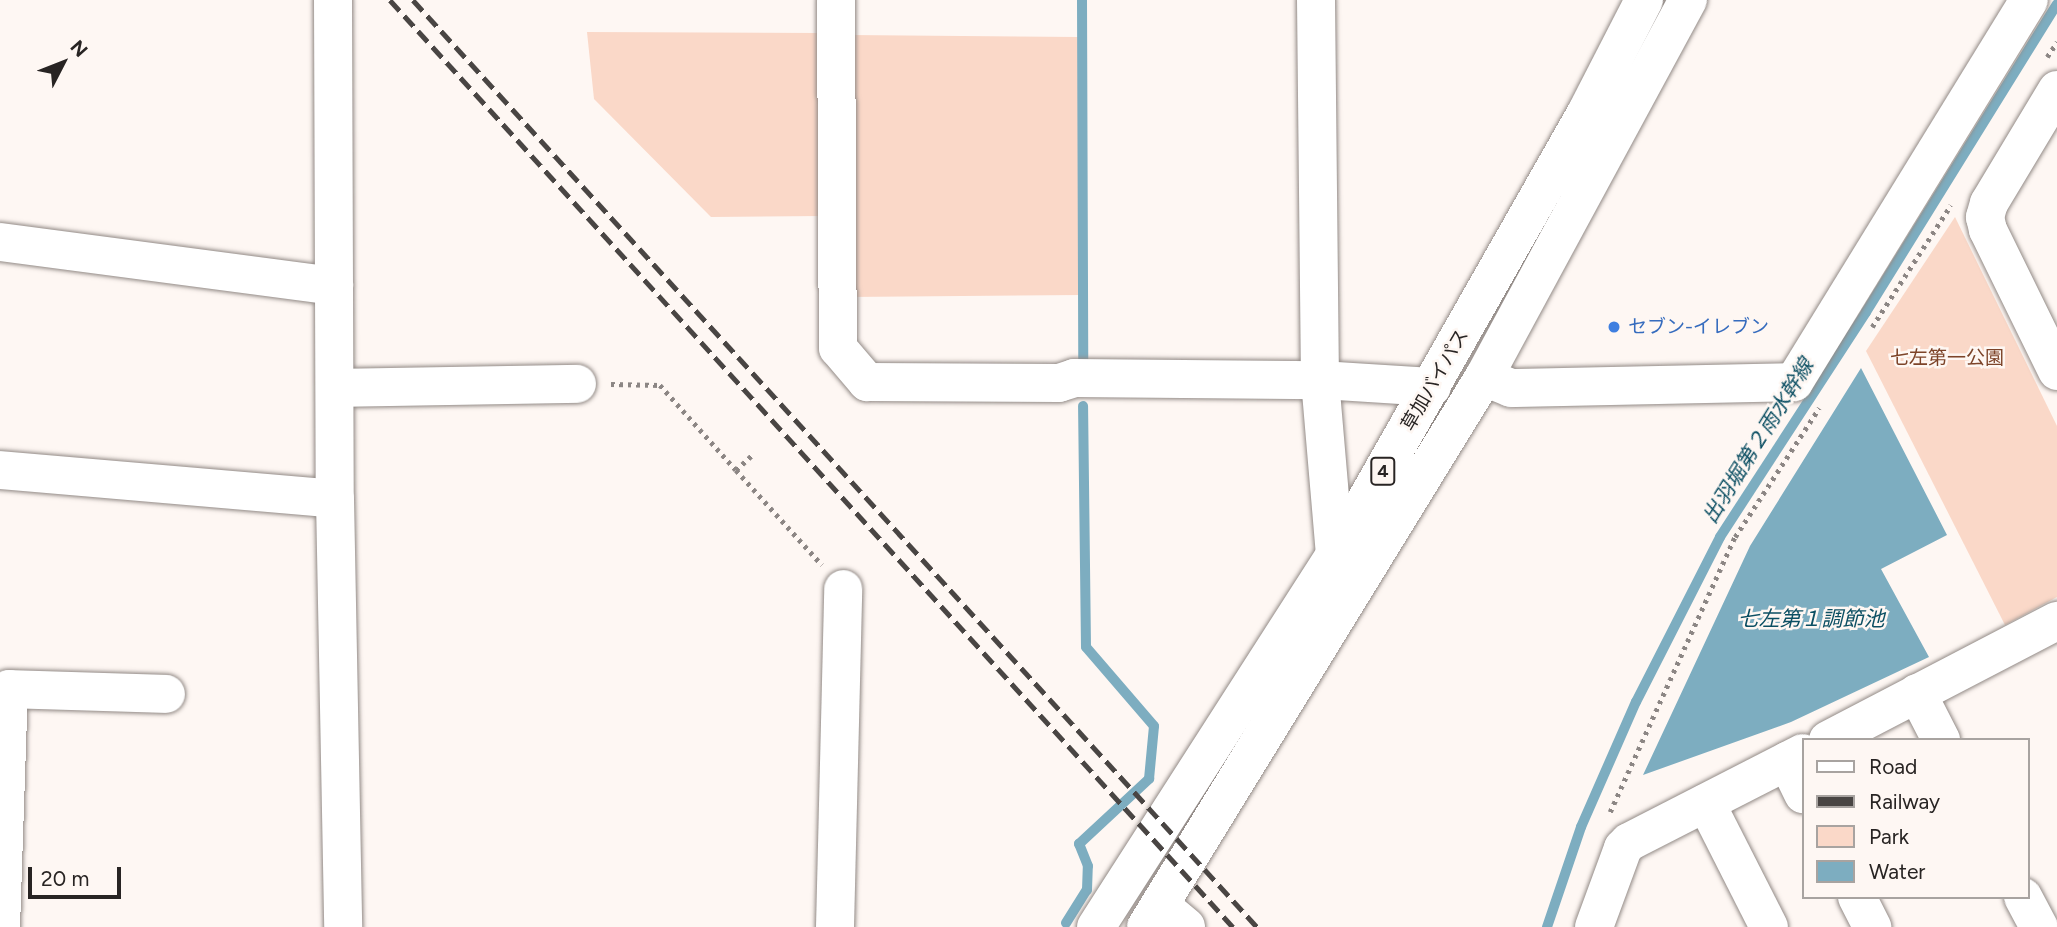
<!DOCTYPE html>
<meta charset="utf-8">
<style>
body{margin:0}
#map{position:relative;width:2057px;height:927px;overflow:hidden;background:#fef7f3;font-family:Figtree,"Noto Sans JP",sans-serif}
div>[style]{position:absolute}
.green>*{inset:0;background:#fad8c8}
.water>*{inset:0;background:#7dadc0}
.stream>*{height:10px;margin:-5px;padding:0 5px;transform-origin:5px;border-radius:5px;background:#7dadc0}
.path>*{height:4.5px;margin-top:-2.25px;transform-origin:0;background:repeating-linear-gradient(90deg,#8c8684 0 3.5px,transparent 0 8.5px)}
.roads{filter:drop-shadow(0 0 2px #928a86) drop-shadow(0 0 2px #928a86)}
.minor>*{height:38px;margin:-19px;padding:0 19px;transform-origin:19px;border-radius:19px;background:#fff}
.highway>*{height:38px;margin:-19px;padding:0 19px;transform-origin:19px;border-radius:19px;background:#fff}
.rail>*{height:5px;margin-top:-2.5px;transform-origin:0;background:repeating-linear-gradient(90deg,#494543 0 14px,transparent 0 21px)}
.dots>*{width:19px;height:19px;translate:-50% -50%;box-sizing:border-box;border:4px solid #fef7f3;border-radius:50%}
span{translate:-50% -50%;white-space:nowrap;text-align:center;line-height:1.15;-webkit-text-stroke:5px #fef7f3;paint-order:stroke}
.shield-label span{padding:2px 5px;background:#fef7f3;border:2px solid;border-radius:5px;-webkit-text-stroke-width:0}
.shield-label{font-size:18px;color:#282423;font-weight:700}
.shop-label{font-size:19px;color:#366cbe}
.left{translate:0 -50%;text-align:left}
.park-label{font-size:19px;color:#7d4429}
.street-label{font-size:19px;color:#282423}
.water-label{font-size:21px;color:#0c4f63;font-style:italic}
.legend{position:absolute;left:1802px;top:738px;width:228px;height:161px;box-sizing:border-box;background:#fef7f3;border:2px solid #a8a3a0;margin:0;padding:9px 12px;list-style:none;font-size:21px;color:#282423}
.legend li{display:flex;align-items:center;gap:14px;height:35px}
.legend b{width:35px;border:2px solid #a8a3a0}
.north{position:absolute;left:28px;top:28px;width:70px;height:70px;-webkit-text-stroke:5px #fef7f3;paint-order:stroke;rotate:48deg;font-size:19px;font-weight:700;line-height:28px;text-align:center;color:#282423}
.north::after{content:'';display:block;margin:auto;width:24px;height:32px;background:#282423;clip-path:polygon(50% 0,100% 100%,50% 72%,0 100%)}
.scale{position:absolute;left:28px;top:867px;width:93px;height:32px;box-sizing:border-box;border:4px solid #282423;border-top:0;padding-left:9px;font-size:21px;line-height:24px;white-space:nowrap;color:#282423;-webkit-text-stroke:5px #fef7f3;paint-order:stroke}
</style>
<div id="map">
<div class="green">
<div style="clip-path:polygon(587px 32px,818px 33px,822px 216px,711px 217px,594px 99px)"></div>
<div style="clip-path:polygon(850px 35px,1078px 37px,1081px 295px,849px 297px)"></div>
<div style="clip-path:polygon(1955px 217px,2057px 426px,2057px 597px,2005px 625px,1866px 351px)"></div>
</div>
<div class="water">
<div style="clip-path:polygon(1861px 368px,1947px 535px,1881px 569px,1929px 657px,1791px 722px,1643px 775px,1750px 546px)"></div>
</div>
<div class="stream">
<div style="left:1082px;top:0;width:370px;rotate:89.8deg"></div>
<div style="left:1066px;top:923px;width:39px;rotate:-58deg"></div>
<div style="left:1087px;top:890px;width:24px;rotate:-88deg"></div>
<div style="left:1088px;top:866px;width:24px;rotate:-112deg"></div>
<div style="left:1079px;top:844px;width:96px;rotate:-42.9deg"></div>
<div style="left:1149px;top:779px;width:53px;rotate:-84.6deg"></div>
<div style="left:1154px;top:726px;width:104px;rotate:-130.7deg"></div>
<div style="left:1086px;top:647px;width:241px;rotate:-90.7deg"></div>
<div style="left:1547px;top:927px;width:106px;rotate:-71.2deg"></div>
<div style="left:1581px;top:827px;width:137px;rotate:-66.3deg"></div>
<div style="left:1636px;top:702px;width:185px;rotate:-63deg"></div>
<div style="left:1720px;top:537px;width:268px;rotate:-57deg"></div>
<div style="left:1866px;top:312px;width:362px;rotate:-58.2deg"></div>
</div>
<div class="path">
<div style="left:2047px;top:57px;width:18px;rotate:-56deg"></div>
<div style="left:1872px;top:327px;width:145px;rotate:-57.1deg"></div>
<div style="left:611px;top:384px;width:49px;rotate:1.2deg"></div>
<div style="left:660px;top:385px;width:114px;rotate:48.2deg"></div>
<div style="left:736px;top:470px;width:25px;rotate:-43deg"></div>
<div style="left:736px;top:470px;width:128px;rotate:47.8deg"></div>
<div style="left:1610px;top:812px;width:302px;rotate:-65.6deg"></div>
<div style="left:1735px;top:537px;width:154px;rotate:-56.9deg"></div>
</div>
<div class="roads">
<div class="minor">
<div style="left:333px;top:0;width:499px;rotate:89.8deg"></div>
<div style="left:335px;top:499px;width:428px;rotate:88.9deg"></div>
<div style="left:836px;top:0;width:348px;rotate:89.7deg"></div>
<div style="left:838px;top:348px;width:45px;rotate:49.5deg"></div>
<div style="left:867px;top:382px;width:192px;rotate:0.3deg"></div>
<div style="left:1059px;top:383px;width:16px;rotate:-18deg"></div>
<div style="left:1074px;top:378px;width:246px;rotate:0.5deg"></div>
<div style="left:1320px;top:380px;width:112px;rotate:3.6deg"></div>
<div style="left:1316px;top:0;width:380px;rotate:89.4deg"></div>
<div style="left:1320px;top:380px;width:176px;rotate:85.1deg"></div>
<div style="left:2057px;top:90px;width:132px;rotate:121deg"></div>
<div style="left:1989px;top:203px;width:15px;rotate:106deg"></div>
<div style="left:1985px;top:217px;width:13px;rotate:77deg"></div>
<div style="left:1988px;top:230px;width:157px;rotate:63.9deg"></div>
<div style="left:0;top:242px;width:337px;rotate:7.5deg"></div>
<div style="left:1484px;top:377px;width:29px;rotate:22deg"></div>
<div style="left:1511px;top:388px;width:283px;rotate:-1.2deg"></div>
<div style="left:1794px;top:382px;width:448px;rotate:-58.4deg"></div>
<div style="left:336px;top:388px;width:241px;rotate:-1deg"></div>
<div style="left:0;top:470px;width:336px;rotate:4.9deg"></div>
<div style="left:1917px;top:693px;width:53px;rotate:62.9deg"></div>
<div style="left:1828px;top:740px;width:258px;rotate:-27.5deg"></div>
<div style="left:1787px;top:761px;width:37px;rotate:64deg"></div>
<div style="left:1706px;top:803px;width:139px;rotate:63.1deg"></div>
<div style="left:1857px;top:897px;width:34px;rotate:63deg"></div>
<div style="left:2023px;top:897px;width:34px;rotate:62deg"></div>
<div style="left:1160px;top:905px;width:34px;rotate:40deg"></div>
<div style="left:1px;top:927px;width:238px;rotate:-88.1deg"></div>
<div style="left:9px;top:689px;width:157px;rotate:1.8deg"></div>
<div style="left:835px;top:927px;width:338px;rotate:-88.6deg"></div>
<div style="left:1594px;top:927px;width:84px;rotate:-69.8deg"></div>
<div style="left:1623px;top:848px;width:8px;rotate:-45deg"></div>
<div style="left:1629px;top:842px;width:195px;rotate:-27.1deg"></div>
</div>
<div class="highway">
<div style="left:1096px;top:927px;width:442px;rotate:-57.3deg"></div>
<div style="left:1335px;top:555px;width:508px;rotate:-60.41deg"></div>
<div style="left:1586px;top:113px;width:127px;rotate:-62.8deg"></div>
<div style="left:1146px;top:927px;width:646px;rotate:-58.43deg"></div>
<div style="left:1484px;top:377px;width:429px;rotate:-61.6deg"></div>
</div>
</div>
<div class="rail">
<div style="left:390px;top:0;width:1253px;rotate:47.72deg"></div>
<div style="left:413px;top:0;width:1254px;rotate:47.68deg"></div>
</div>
<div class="dots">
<div style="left:1614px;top:327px;background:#3f7fe0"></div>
</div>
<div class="shield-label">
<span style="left:1383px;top:471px">4</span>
</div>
<div class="shop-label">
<span class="left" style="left:1628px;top:327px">セブン-イレブン</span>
</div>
<div class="park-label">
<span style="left:1947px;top:358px">七左第一公園</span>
</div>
<div class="street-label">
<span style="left:1435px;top:380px;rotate:-60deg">草加バイパス</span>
</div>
<div class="water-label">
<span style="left:1758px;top:441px;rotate:-58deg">出羽堀第２雨水幹線</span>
<span style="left:1811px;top:619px">七左第１調節池</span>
</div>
<ul class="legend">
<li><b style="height:9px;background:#fff"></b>Road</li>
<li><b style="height:9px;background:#494543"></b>Railway</li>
<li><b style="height:19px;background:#fad8c8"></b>Park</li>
<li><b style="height:19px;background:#7dadc0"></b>Water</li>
</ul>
<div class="north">N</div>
<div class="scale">20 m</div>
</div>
